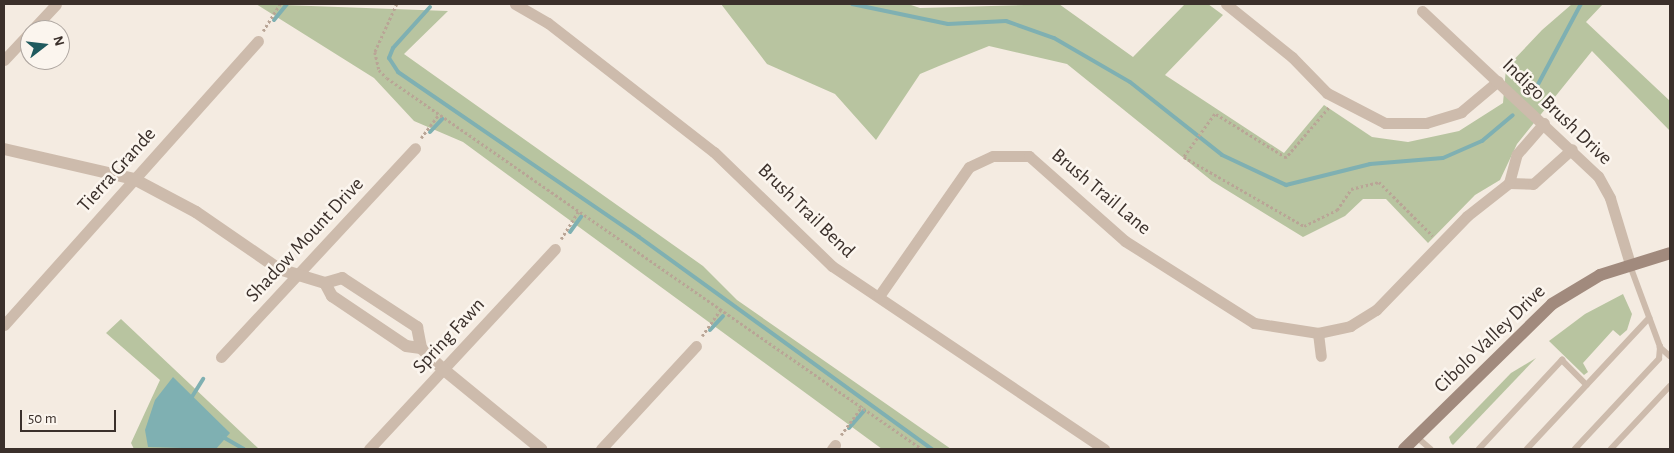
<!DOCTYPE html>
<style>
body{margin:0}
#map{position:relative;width:1674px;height:453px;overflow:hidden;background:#f4ebe1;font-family:"Alegreya Sans",sans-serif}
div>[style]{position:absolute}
.green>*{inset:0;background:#b8c4a0}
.water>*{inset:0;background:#7fb0b2}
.stream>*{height:4px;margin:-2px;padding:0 2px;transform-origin:2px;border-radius:2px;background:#7fb0b2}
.path>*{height:2.5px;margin-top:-1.25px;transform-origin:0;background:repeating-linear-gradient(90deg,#b9a596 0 2.5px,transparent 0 5px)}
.service>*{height:5.5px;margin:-2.75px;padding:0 2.75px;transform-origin:2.75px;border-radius:2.75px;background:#cdbbac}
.minor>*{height:11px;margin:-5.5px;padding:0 5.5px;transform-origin:5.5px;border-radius:5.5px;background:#cdbbac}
.tertiary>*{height:12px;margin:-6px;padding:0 6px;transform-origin:6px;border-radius:6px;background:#cdbbac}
.secondary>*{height:12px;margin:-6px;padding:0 6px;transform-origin:6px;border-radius:6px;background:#a18a7d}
span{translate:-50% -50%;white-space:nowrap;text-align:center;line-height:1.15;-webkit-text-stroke:5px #fbf5ee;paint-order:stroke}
.street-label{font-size:20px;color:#3b302b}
.frame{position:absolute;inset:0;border:5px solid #3b302b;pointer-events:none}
.north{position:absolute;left:20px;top:20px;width:50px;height:50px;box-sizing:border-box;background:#fbf5ee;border:1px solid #aea6a0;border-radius:50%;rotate:74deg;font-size:14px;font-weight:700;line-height:20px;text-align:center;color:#3b302b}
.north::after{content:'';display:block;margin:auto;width:18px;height:22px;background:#1f5a5e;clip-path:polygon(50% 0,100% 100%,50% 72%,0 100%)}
.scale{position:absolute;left:20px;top:410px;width:96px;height:22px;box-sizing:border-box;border:2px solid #3b302b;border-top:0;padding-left:6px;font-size:15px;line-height:18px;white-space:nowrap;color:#3b302b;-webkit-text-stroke:4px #fbf5ee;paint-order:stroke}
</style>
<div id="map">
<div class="green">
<div style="clip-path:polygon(256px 4px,448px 11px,404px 54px,703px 266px,737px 300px,951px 449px,882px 449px,463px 142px,414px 121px,374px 78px)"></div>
<div style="clip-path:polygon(721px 4px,908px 4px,920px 8px,1059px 4px,1133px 57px,1185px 4px,1208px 4px,1223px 15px,1165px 75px,1284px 153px,1324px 105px,1372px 137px,1408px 142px,1459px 131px,1503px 103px,1506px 68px,1542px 30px,1572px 4px,1603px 4px,1586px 22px,1670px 101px,1670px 131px,1592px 51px,1517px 144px,1500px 180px,1475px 195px,1428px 243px,1386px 199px,1363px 199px,1345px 216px,1303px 237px,1212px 181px,1067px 64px,989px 46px,939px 66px,920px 74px,876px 140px,835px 94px,767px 64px)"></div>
<div style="clip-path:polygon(1623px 294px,1632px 314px,1627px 330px,1620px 336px,1613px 330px,1583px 363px,1588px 372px,1584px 375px,1549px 341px,1585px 314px)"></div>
<div style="clip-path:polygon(121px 319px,259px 449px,134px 449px,131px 443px,160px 380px,106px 333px)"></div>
<div style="clip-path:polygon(1536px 358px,1453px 445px,1451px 443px,1449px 437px,1511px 373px)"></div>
</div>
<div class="water">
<div style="clip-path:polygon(173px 377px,230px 433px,216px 449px,148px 447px,145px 430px,155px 400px)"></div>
</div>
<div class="stream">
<div style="left:852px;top:4px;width:98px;rotate:11.8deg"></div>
<div style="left:948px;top:24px;width:58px;rotate:-3deg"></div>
<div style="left:1006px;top:21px;width:51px;rotate:19.5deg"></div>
<div style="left:1054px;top:38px;width:88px;rotate:30.1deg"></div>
<div style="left:1130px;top:82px;width:117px;rotate:38.4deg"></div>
<div style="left:1222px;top:155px;width:71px;rotate:25.1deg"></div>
<div style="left:1286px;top:185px;width:87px;rotate:-14deg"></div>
<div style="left:1370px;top:164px;width:73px;rotate:-4.7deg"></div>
<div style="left:1443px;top:158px;width:43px;rotate:-23.6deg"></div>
<div style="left:1482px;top:141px;width:40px;rotate:-40deg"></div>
<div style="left:430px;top:7px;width:55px;rotate:132.1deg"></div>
<div style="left:393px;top:48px;width:11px;rotate:112deg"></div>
<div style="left:389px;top:58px;width:17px;rotate:57deg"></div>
<div style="left:398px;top:72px;width:292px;rotate:34.4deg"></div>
<div style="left:639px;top:237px;width:362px;rotate:35.9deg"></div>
<div style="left:274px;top:20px;width:21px;rotate:-51deg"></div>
<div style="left:1535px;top:90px;width:98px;rotate:-61.9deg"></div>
<div style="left:430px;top:132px;width:18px;rotate:-47deg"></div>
<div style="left:570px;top:232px;width:19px;rotate:-54deg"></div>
<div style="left:710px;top:330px;width:19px;rotate:-47deg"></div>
<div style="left:190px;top:400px;width:25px;rotate:-58deg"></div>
<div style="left:849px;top:428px;width:23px;rotate:-49deg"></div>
<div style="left:223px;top:437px;width:24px;rotate:30deg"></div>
</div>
<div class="path">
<div style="left:397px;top:4px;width:53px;rotate:114.6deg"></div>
<div style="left:375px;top:52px;width:18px;rotate:77deg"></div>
<div style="left:379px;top:70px;width:11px;rotate:45deg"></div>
<div style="left:387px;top:78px;width:651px;rotate:34.74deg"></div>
<div style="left:263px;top:31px;width:32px;rotate:-58deg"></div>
<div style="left:1329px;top:108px;width:66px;rotate:130.7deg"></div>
<div style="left:1286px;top:158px;width:84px;rotate:-148.2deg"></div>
<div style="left:1215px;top:114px;width:53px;rotate:125.8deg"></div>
<div style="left:1184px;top:157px;width:138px;rotate:29.9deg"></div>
<div style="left:1304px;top:226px;width:37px;rotate:-26deg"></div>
<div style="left:1337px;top:210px;width:25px;rotate:-56deg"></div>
<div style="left:1351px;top:189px;width:29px;rotate:-14deg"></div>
<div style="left:1379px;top:182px;width:76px;rotate:45deg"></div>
<div style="left:421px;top:138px;width:30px;rotate:-53deg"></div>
<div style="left:561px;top:239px;width:32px;rotate:-58deg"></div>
<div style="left:702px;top:336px;width:32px;rotate:-55deg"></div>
<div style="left:841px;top:435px;width:36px;rotate:-54deg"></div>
</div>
<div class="service">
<div style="left:1660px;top:347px;width:13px;rotate:42deg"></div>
<div style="left:1417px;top:437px;width:18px;rotate:41deg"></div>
<div style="left:1479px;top:449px;width:122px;rotate:-47deg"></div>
<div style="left:1562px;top:360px;width:35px;rotate:45deg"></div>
<div style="left:1527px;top:449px;width:179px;rotate:-47deg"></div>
<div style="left:1575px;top:449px;width:123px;rotate:-47deg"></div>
<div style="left:1659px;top:359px;width:12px;rotate:-85deg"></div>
<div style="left:1660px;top:347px;width:86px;rotate:-110.3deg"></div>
<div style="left:1611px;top:449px;width:86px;rotate:-46.9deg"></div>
</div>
<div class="minor">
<div style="left:515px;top:4px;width:38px;rotate:30deg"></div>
<div style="left:548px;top:23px;width:210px;rotate:37.9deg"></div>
<div style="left:714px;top:152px;width:164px;rotate:44deg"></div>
<div style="left:832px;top:266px;width:328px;rotate:33.9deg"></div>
<div style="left:1226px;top:4px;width:85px;rotate:38.8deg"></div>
<div style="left:1292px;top:57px;width:50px;rotate:45.8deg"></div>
<div style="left:1327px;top:93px;width:65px;rotate:27.3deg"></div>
<div style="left:1385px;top:123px;width:41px"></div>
<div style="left:1426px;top:123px;width:37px;rotate:-17deg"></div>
<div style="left:1461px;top:112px;width:48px;rotate:-40deg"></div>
<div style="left:1422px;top:11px;width:241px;rotate:43.2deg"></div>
<div style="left:1598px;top:176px;width:25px;rotate:61deg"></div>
<div style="left:1610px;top:198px;width:69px;rotate:73.1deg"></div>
<div style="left:32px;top:30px;width:35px;rotate:-47deg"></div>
<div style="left:4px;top:60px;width:38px;rotate:-47deg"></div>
<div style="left:1509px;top:183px;width:24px;rotate:2deg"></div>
<div style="left:1533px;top:184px;width:52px;rotate:-41.9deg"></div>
<div style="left:879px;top:296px;width:157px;rotate:-55.1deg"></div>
<div style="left:969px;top:167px;width:26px;rotate:-25deg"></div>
<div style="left:993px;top:156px;width:36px"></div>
<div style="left:1029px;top:156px;width:128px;rotate:41.5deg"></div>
<div style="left:1125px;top:241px;width:153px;rotate:32.4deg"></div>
<div style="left:1254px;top:323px;width:65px;rotate:8.9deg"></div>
<div style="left:1318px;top:333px;width:33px;rotate:-12deg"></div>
<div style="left:1350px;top:326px;width:31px;rotate:-32deg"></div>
<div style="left:1376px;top:310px;width:131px;rotate:-45.9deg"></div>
<div style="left:1467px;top:216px;width:53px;rotate:-38.2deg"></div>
<div style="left:1509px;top:183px;width:30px;rotate:-75deg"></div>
<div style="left:1517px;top:154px;width:41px;rotate:-48.9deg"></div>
<div style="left:4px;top:325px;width:381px;rotate:-48.2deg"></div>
<div style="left:1318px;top:333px;width:23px;rotate:83deg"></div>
<div style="left:221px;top:357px;width:285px;rotate:-47.1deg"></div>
<div style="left:369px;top:449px;width:273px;rotate:-47.1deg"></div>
<div style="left:601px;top:449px;width:140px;rotate:-47.3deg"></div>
<div style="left:832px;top:449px;width:5px;rotate:-53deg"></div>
</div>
<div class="tertiary">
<div style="left:4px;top:149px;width:133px;rotate:13deg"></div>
<div style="left:134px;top:179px;width:70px;rotate:28deg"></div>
<div style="left:196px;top:212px;width:101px;rotate:34.5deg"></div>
<div style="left:279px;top:269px;width:48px;rotate:16.9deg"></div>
<div style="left:325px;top:283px;width:18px;rotate:-16deg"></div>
<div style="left:342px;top:278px;width:90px;rotate:33.2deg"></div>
<div style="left:417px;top:327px;width:21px;rotate:79deg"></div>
<div style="left:421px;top:348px;width:30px;rotate:44deg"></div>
<div style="left:443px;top:369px;width:127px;rotate:39.2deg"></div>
<div style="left:325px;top:283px;width:15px;rotate:62deg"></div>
<div style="left:332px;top:296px;width:89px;rotate:34deg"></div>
<div style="left:406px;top:346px;width:15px;rotate:8deg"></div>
</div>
<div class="secondary">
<div style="left:1404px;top:449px;width:207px;rotate:-44.4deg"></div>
<div style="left:1552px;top:304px;width:56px;rotate:-31.1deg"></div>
<div style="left:1600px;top:275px;width:73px;rotate:-17.4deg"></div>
</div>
<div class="street-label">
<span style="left:1557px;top:112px;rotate:44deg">Indigo Brush Drive</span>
<span style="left:117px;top:170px;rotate:-48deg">Tierra Grande</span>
<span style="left:1101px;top:192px;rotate:40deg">Brush Trail Lane</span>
<span style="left:806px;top:211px;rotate:44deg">Brush Trail Bend</span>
<span style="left:305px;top:240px;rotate:-47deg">Shadow Mount Drive</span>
<span style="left:449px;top:336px;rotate:-47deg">Spring Fawn</span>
<span style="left:1490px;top:339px;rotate:-44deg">Cibolo Valley Drive</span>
</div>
<div class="frame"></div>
<div class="north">N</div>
<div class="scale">50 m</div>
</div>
